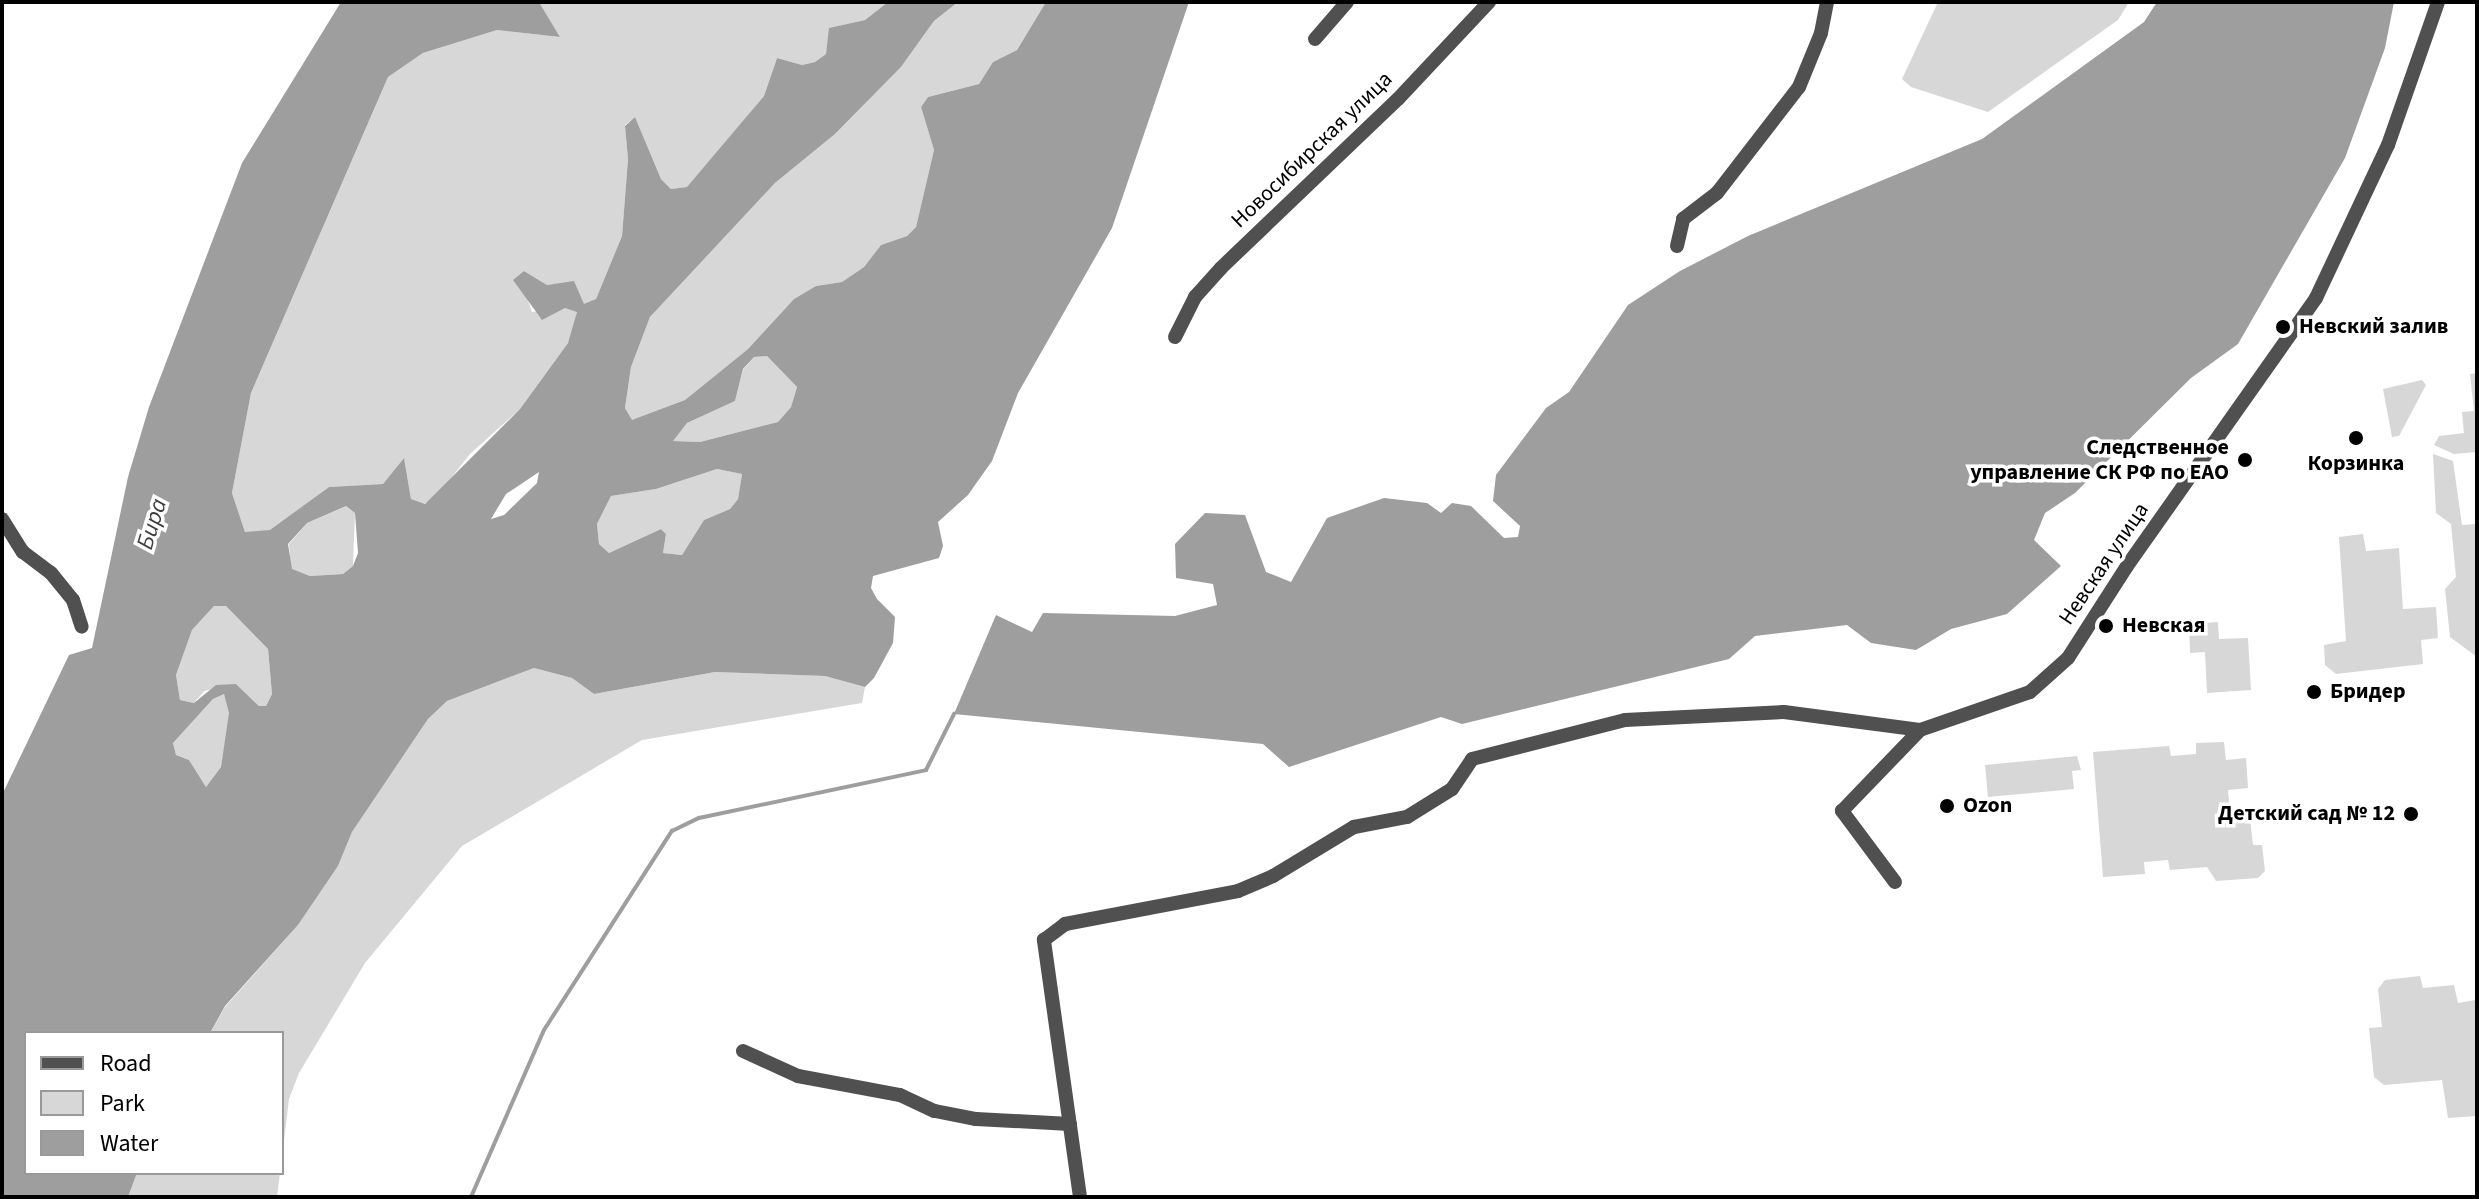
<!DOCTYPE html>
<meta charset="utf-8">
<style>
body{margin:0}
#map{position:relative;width:2479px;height:1199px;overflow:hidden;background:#fff;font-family:"Source Sans 3",sans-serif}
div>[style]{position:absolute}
.green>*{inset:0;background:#d7d7d7}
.water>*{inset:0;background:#9e9e9e}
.stream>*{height:4px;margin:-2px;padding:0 2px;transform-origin:2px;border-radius:2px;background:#9e9e9e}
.street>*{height:14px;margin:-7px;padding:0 7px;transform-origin:7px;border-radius:7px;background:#505050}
.dots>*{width:22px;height:22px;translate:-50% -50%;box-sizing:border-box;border:4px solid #fff;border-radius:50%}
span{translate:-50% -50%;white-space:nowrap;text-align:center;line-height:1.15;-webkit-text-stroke:7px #fff;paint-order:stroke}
.street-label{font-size:22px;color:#000}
.poi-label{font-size:22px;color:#000;font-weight:700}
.left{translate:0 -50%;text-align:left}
.right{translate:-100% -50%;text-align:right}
.water-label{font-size:24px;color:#3f3f3f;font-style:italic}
.frame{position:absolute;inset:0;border:4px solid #000;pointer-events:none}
.legend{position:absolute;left:24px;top:1031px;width:260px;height:144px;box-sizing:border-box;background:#fff;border:2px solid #999;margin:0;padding:10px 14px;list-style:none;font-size:24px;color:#000}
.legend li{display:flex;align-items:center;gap:16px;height:40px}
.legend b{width:40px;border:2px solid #999}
</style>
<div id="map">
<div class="green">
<div style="clip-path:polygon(539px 2px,888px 2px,865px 20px,830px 28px,826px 54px,815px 62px,802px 65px,777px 58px,764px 96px,688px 187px,671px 189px,661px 179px,635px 117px,625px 125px,628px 159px,622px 236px,596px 299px,584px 305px,574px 282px,547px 285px,524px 271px,514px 280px,524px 289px,532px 312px,565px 308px,577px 311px,575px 324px,568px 343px,520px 409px,470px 454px,436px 497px,424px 504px,411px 499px,404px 458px,383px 484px,329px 487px,270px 531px,245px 532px,232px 493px,251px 393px,388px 77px,423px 53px,497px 30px,560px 37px)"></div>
<div style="clip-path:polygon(958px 2px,1046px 2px,1017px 50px,993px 62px,979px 84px,928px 97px,921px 107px,934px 150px,916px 227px,907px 236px,881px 245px,864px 267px,842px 282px,816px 286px,794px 299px,748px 349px,685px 400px,632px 421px,625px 408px,631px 367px,650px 317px,775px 183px,835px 134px,901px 67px,934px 21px)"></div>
<div style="clip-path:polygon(1938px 2px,2129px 2px,2118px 20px,1988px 112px,1911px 87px,1902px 79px)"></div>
<div style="clip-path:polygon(767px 356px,797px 387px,791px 407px,778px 422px,700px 442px,672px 441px,687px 423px,735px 401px,743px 370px,754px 357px)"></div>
<div style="clip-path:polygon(2477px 373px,2477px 452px,2454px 454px,2434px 445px,2439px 436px,2464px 433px,2462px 412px,2474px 411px,2470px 374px)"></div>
<div style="clip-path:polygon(2422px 380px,2426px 385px,2399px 436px,2392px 437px,2383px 389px)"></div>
<div style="clip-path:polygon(2433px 454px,2453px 461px,2462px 525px,2477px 524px,2477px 657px,2450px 637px,2445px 589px,2456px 577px,2451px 524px,2436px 513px)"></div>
<div style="clip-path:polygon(717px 469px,742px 474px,738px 499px,730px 509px,704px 520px,682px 555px,663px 553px,666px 534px,661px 529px,609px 553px,599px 544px,597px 524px,611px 496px,656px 489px)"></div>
<div style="clip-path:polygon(346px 506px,355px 513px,353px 566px,343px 574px,310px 576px,291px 569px,289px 544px,307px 523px)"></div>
<div style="clip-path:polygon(2363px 534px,2366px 551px,2399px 548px,2403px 609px,2436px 607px,2438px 638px,2421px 640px,2423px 664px,2336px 674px,2325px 665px,2324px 645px,2346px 641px,2339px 537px)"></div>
<div style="clip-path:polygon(214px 606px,226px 606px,268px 649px,272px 694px,266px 706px,259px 706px,236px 684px,204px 691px,194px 703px,180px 700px,176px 675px,192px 630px)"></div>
<div style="clip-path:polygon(2218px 622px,2219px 639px,2248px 638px,2251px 690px,2207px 693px,2205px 652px,2190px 653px,2189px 624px)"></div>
<div style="clip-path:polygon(534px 668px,572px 678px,594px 694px,715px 672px,825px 676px,865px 687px,862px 703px,642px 740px,462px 846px,365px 963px,299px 1073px,289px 1099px,282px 1157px,282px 1033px,210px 1033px,225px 1007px,298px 925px,338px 866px,352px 832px,428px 719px,447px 701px)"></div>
<div style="clip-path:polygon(224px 694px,230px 713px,221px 767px,206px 787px,189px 760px,176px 755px,173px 743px,213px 699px)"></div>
<div style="clip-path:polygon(2224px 742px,2226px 760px,2246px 758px,2248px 788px,2228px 790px,2230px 812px,2249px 811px,2253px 845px,2262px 845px,2265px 871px,2258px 878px,2216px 881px,2207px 867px,2170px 870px,2168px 860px,2144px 862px,2145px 874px,2103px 877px,2093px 752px,2169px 746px,2171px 756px,2196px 754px,2196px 743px)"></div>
<div style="clip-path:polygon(2077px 756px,2081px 770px,2072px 771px,2074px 789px,1988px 797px,1985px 765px)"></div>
<div style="clip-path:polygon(2420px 976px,2423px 988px,2454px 985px,2458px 1003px,2475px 1000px,2477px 983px,2477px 1116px,2448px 1118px,2442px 1080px,2384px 1085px,2374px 1077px,2369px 1028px,2382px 1027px,2378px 989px,2385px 980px)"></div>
<div style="clip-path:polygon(137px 1173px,280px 1173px,277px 1197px,128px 1197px)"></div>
</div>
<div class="water">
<div style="clip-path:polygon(evenodd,341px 2px,539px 2px,560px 37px,497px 30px,423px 53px,388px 77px,251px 393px,232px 493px,245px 532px,270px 530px,329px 487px,383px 484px,404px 458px,411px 499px,425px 504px,520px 409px,568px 343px,577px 312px,565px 308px,542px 320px,513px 280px,524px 271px,547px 285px,574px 281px,584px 304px,596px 299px,622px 236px,628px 159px,625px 126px,635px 117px,661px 179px,671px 189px,687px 187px,764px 96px,777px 58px,802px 65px,815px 62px,826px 54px,829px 28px,865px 20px,888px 2px,958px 2px,934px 21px,901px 67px,835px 134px,775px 183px,650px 317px,631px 367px,625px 408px,632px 420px,685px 400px,748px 349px,794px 299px,816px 286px,842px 282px,864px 267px,881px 245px,907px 236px,916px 227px,934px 150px,921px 107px,928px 97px,979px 84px,993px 62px,1017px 50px,1046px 2px,1189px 2px,1112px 228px,1018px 393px,992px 461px,968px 495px,938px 522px,943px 546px,939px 558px,873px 576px,871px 588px,877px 599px,895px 617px,893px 643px,874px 678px,865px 687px,825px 676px,715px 672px,594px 694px,572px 678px,534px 668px,447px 701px,428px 719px,352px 832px,338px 866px,298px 925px,225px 1006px,210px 1033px,26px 1033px,26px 1173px,137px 1173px,128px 1197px,2px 1197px,2px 795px,69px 655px,92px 648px,128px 477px,149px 407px,242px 163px,341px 2px,767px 356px,797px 387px,791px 407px,778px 422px,700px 442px,673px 441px,687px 423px,735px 401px,743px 369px,754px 357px,767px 356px,341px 2px,717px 469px,742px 474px,738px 499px,730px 509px,704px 520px,682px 555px,663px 553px,666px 534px,661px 529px,609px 553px,599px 544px,597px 524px,611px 496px,656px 489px,717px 469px,341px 2px,539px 472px,537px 483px,504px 515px,491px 519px,506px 494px,539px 472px,341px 2px,346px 506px,355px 513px,358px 553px,353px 566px,343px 574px,310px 576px,292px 569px,288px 544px,307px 523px,346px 506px,341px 2px,214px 606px,226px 606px,268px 649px,272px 694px,266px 706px,259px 706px,236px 684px,216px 685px,194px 703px,180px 700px,176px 675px,192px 630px,214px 606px,341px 2px,224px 694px,229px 713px,221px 767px,206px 787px,189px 760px,176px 755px,173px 743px,213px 699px,224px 694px)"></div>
<div style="clip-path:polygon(2157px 2px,2394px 2px,2385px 48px,2345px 158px,2238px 344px,2191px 378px,2075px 493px,2045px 513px,2034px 540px,2061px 566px,2007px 614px,1951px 629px,1916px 650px,1871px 643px,1847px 625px,1755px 636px,1729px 659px,1462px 724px,1441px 717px,1289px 767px,1263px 744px,954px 714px,996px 615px,1032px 632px,1043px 613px,1175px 616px,1217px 605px,1213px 584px,1176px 578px,1175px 544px,1205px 513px,1245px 515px,1266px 572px,1291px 582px,1327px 518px,1384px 498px,1427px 503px,1441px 513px,1452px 503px,1471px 506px,1504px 538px,1518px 537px,1520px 526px,1493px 501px,1496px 475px,1546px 408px,1569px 392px,1628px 305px,1680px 271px,1748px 236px,1982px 139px,2144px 22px)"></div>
</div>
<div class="stream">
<div style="left:471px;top:1197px;width:182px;rotate:-66.4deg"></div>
<div style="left:544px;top:1030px;width:237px;rotate:-57.3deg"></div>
<div style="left:672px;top:831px;width:30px;rotate:-26deg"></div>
<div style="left:699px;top:818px;width:232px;rotate:-11.9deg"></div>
<div style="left:926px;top:770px;width:63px;rotate:-63.4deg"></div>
</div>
<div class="street">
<div style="left:1315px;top:39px;width:49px;rotate:-49.1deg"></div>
<div style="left:1677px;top:246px;width:28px;rotate:-77deg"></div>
<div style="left:1683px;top:219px;width:43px;rotate:-37.4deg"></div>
<div style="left:1717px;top:193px;width:134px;rotate:-52.3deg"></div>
<div style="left:1799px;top:87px;width:58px;rotate:-67.8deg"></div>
<div style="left:1821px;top:33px;width:32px;rotate:-79deg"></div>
<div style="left:1175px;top:337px;width:45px;rotate:-63.4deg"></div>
<div style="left:1195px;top:297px;width:39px;rotate:-48deg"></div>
<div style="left:1221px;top:268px;width:245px;rotate:-43.7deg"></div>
<div style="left:1398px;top:99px;width:133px;rotate:-46.8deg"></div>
<div style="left:2px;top:519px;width:39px;rotate:58deg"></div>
<div style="left:23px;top:552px;width:35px;rotate:37deg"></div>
<div style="left:51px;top:573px;width:35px;rotate:51deg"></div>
<div style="left:73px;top:600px;width:28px;rotate:72deg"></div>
<div style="left:1895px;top:882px;width:89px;rotate:-126.7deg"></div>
<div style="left:1842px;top:811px;width:112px;rotate:-46.1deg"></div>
<div style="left:1920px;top:730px;width:116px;rotate:-19.1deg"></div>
<div style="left:2030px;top:692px;width:51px;rotate:-41.8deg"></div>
<div style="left:2068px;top:658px;width:109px;rotate:-57.3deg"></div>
<div style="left:2127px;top:566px;width:328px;rotate:-54.8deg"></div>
<div style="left:2316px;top:298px;width:169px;rotate:-64.8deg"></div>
<div style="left:2388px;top:145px;width:151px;rotate:-70.7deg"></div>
<div style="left:743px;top:1051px;width:60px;rotate:24.4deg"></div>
<div style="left:798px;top:1076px;width:104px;rotate:10.6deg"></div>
<div style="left:900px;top:1095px;width:38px;rotate:25deg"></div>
<div style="left:935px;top:1111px;width:42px;rotate:11deg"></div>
<div style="left:976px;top:1119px;width:94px;rotate:3deg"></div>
<div style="left:1080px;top:1197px;width:260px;rotate:-98deg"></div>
<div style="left:1044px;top:940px;width:26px;rotate:-37deg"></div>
<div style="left:1065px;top:924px;width:176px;rotate:-10.8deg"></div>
<div style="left:1238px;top:891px;width:38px;rotate:-23deg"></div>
<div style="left:1273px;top:876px;width:95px;rotate:-31.2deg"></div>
<div style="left:1354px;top:827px;width:54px;rotate:-10.7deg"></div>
<div style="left:1407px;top:817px;width:53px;rotate:-31.9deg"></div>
<div style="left:1452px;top:789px;width:36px;rotate:-56deg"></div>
<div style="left:1472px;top:759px;width:158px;rotate:-14.3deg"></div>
<div style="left:1625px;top:720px;width:159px;rotate:-2.9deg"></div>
<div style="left:1784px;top:712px;width:137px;rotate:7.5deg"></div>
</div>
<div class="dots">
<div style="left:2283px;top:327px;background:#000"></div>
<div style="left:2356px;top:438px;background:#000"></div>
<div style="left:2245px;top:460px;background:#000"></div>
<div style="left:2106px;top:626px;background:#000"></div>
<div style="left:2314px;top:692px;background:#000"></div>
<div style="left:1947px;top:806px;background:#000"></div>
<div style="left:2411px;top:814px;background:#000"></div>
</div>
<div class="street-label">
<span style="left:1312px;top:150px;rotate:-44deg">Новосибирская улица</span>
<span style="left:2104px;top:564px;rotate:-56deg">Невская улица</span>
</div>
<div class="poi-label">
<span class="left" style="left:2299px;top:327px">Невский залив</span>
<span class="right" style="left:2229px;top:460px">Следственное<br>управление СК РФ по ЕАО</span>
<span style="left:2356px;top:464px">Корзинка</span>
<span class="left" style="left:2122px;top:626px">Невская</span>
<span class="left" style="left:2330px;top:692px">Бридер</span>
<span class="left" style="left:1963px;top:806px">Ozon</span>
<span class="right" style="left:2395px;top:814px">Детский сад № 12</span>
</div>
<div class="water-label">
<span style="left:152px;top:524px;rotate:-73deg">Бира</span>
</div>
<div class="frame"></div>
<ul class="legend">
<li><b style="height:10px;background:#505050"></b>Road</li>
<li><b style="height:22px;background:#d7d7d7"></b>Park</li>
<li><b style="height:22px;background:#9e9e9e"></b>Water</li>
</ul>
</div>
